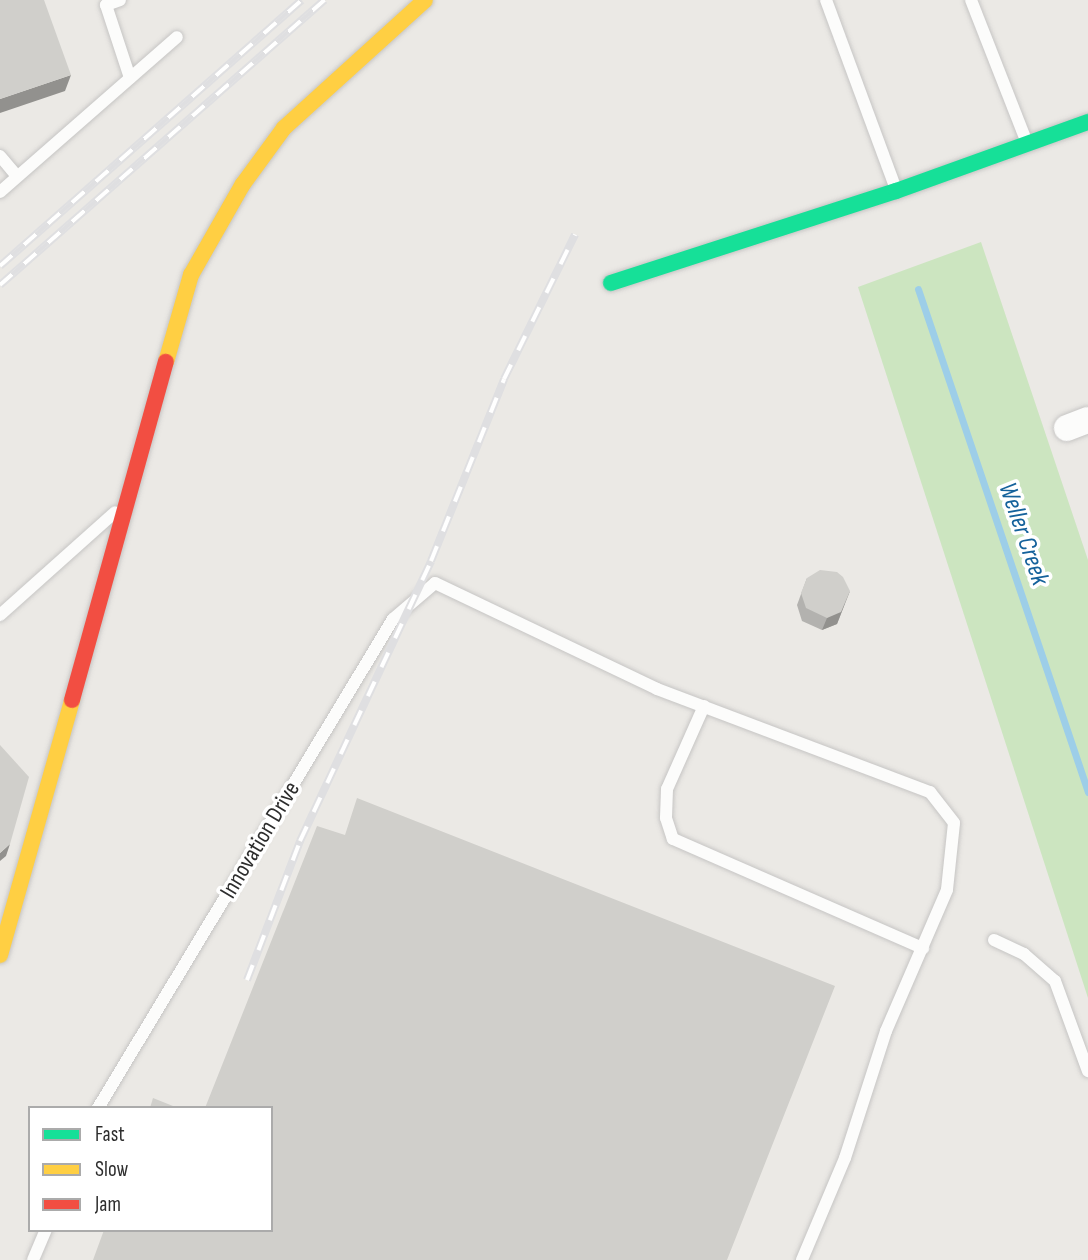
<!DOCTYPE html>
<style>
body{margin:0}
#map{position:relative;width:1088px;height:1260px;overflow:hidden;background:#ebe9e5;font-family:"Sofia Sans Condensed",sans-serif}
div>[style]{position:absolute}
.green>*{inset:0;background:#cce5c0}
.stream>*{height:7px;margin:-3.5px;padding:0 3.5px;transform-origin:3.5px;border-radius:3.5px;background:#9dcee8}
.roads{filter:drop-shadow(0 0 2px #c6c5c4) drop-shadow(0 0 2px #c6c5c4)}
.lane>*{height:12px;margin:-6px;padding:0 6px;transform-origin:6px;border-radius:6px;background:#fcfcfb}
.street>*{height:26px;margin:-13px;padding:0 13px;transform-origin:13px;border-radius:13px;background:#fcfcfb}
.fast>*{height:16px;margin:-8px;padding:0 8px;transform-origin:8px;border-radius:8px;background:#16e098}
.slow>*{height:16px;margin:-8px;padding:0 8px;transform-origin:8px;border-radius:8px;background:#ffcf43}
.jam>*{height:16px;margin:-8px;padding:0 8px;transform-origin:8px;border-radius:8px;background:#f24e42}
.rail>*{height:8px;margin-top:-4px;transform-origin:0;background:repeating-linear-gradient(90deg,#fff 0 16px,#dfdfe1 0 32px);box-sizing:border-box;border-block:2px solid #dfdfe1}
.wall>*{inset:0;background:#b3b2af}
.shaded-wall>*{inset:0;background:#92918e}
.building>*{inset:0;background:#d0cfcb}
span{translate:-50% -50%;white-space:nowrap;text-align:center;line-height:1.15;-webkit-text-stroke:7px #fff;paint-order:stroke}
.street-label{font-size:24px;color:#2e2e2e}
.water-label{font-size:26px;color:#15629b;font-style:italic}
.legend{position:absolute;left:28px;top:1106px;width:245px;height:126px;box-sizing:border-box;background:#fff;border:2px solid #ababab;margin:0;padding:9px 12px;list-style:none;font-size:21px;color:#2e2e2e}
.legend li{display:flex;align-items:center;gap:14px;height:35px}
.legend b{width:35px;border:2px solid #ababab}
</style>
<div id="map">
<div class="green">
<div style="clip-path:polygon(981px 242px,1088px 560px,1088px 998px,858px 287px)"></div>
</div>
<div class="stream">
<div style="left:918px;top:289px;width:531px;rotate:71.33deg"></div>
</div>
<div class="roads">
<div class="lane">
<div style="left:120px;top:0;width:15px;rotate:160deg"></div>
<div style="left:106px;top:5px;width:77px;rotate:71.8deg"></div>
<div style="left:826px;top:0;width:199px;rotate:69.7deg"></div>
<div style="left:971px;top:0;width:150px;rotate:68.6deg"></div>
<div style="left:0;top:156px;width:26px;rotate:50deg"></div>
<div style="left:0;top:192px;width:235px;rotate:-41.2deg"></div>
<div style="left:0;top:615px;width:154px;rotate:-41.8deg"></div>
<div style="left:704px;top:706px;width:91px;rotate:114deg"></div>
<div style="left:667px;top:789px;width:29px;rotate:92deg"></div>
<div style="left:666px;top:818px;width:22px;rotate:72deg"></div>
<div style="left:673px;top:839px;width:273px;rotate:23.6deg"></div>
<div style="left:994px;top:940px;width:33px;rotate:25deg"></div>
<div style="left:1024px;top:954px;width:41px;rotate:41.1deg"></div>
<div style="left:1055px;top:981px;width:96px;rotate:69.9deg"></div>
<div style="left:98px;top:1108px;width:571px;rotate:-58.9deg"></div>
<div style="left:393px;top:619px;width:55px;rotate:-40.6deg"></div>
<div style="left:435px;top:583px;width:246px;rotate:25.5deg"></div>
<div style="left:657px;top:689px;width:292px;rotate:20.7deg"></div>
<div style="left:930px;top:792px;width:39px;rotate:52deg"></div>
<div style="left:954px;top:823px;width:67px;rotate:96deg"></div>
<div style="left:947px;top:890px;width:154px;rotate:113.4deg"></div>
<div style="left:886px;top:1031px;width:133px;rotate:107.9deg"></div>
<div style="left:845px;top:1158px;width:111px;rotate:112.9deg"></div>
<div style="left:33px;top:1260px;width:33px;rotate:-67deg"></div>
</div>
<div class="street">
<div style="left:1067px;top:428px;width:22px;rotate:-21deg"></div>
</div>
<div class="fast">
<div style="left:611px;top:283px;width:299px;rotate:-17.9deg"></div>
<div style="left:896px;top:191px;width:204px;rotate:-19.8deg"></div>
</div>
<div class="slow">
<div style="left:166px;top:362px;width:91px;rotate:-74deg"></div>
<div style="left:191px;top:275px;width:105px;rotate:-60.3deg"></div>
<div style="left:243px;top:184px;width:69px;rotate:-53.8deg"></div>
<div style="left:284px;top:128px;width:190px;rotate:-42.2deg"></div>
<div style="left:0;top:955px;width:265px;rotate:-74.2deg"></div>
</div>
<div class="jam">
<div style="left:72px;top:700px;width:351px;rotate:-74.5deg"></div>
</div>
</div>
<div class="rail">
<div style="left:0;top:266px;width:402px;rotate:-41.4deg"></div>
<div style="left:0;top:285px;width:432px;rotate:-41.3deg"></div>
<div style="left:247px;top:980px;width:149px;rotate:-69.1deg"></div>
<div style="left:300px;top:841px;width:309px;rotate:-64.9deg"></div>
<div style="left:431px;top:561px;width:196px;rotate:-68.1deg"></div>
<div style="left:504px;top:379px;width:161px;rotate:-63.8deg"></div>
</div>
<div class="wall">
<div style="clip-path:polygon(807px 578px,845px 603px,837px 624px,822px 630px,802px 621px,797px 605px)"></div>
</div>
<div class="shaded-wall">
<div style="clip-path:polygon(71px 75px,65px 91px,0 113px,0 99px)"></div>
<div style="clip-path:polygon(850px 591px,837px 624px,822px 630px,827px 618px)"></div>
<div style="clip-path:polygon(10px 844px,6px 856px,0 861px,0 853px)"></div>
</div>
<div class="building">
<div style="clip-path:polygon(0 0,44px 0,71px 75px,0 99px)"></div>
<div style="clip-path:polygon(820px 570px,837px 572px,843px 577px,850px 591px,841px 612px,827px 618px,806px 608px,801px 593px,807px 578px)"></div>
<div style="clip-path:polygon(0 745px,29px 777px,10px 844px,0 853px)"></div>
<div style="clip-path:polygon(357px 798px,835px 986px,727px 1260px,93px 1260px,104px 1230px,271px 1230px,271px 1108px,205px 1108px,317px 826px,345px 835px)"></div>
<div style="clip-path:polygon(153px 1098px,178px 1108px,150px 1108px)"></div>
</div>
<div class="street-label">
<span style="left:260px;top:840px;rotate:-59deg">Innovation Drive</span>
</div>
<div class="water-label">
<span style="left:1023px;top:534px;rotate:71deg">Weller Creek</span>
</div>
<ul class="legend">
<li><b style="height:9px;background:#16e098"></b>Fast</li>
<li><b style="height:9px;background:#ffcf43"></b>Slow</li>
<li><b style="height:9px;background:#f24e42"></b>Jam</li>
</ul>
</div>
